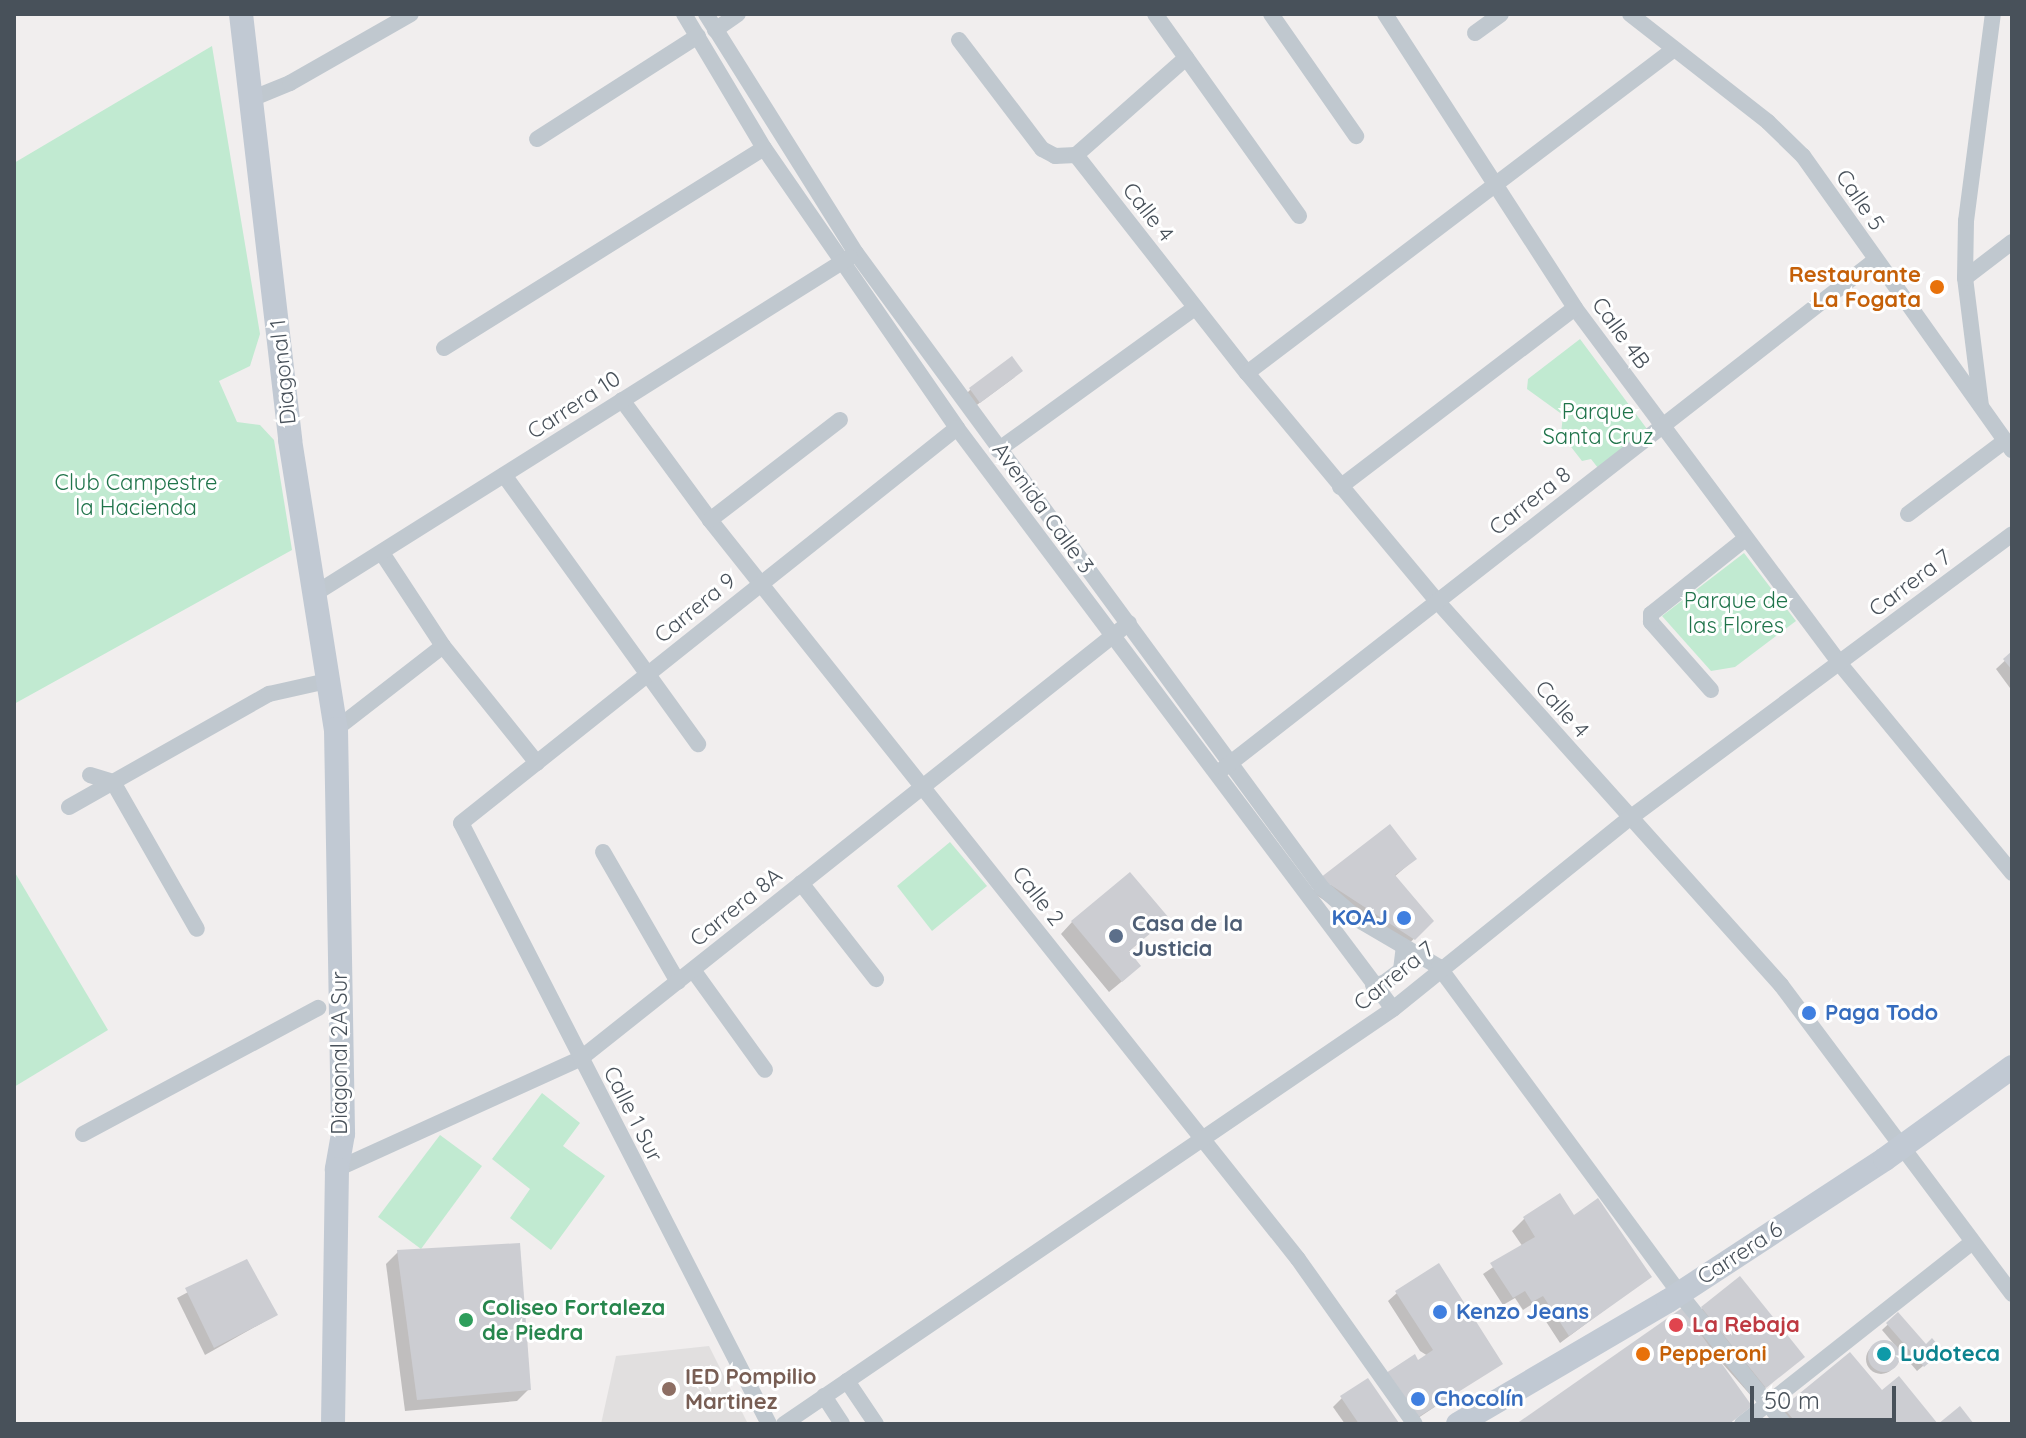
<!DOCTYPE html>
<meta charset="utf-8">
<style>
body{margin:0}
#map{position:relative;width:2026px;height:1438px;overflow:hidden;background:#f1eeee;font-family:Quicksand,sans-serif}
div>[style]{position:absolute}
.education>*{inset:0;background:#e1dfdf}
.green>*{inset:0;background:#c1ead1}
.shadow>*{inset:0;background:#0003}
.round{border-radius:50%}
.building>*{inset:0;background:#cccdd2}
.street>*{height:16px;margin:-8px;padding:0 8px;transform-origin:8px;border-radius:8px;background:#c0c8cf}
.secondary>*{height:24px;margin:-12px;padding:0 12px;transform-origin:12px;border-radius:12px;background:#c1c9d3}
.dots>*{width:22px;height:22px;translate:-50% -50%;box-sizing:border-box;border:4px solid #fff;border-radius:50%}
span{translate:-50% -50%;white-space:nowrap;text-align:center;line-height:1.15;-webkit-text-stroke:6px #fff;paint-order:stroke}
.street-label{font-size:22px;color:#48515a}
.food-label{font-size:22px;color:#c56008;font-weight:700}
.right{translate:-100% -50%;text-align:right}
.left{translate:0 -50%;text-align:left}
.park-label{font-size:22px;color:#20744b}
.shop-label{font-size:22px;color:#366cbe;font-weight:700}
.service-label{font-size:22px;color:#4e5e75;font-weight:700}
.leisure-label{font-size:22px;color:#27864d;font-weight:700}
.health-label{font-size:22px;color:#be3a42;font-weight:700}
.culture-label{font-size:22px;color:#0d838f;font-weight:700}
.education-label{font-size:22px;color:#785e54;font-weight:700}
.frame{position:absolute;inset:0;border:16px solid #48515a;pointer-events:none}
.scale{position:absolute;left:1750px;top:1386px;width:146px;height:36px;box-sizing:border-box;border:4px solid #48515a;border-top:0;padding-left:10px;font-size:24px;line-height:28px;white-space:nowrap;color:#48515a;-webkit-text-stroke:6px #fff;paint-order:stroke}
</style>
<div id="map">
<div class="education">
<div style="clip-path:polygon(709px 1346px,748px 1424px,601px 1424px,616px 1356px)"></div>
</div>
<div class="green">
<div style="clip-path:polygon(212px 46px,260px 334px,250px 366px,219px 381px,237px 422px,260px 425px,274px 440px,292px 550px,14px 704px,14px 163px)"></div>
<div style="clip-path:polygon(1580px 339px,1650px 433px,1602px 473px,1591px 459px,1582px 461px,1561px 434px,1563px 415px,1527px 389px,1528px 379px)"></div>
<div style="clip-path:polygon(1744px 553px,1796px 621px,1735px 667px,1711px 671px,1662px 616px)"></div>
<div style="clip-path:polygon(950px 842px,987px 886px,932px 931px,897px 886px)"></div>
<div style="clip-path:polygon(14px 871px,108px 1030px,14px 1087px)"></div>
<div style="clip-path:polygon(542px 1093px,580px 1123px,563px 1146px,605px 1176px,551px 1250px,510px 1218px,530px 1189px,492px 1159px)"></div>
<div style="clip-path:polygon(440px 1135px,482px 1166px,421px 1249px,378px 1217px)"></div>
</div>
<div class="shadow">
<div style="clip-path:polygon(1015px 377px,974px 407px,965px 395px,971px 389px)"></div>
<div style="clip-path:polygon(2012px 654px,2012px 686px,2010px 688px,1996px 669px)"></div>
<div style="clip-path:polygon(1415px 859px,1394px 877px,1431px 921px,1402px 951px,1310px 891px)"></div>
<div style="clip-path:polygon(1167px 918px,1127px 953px,1126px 978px,1109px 992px,1061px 934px,1072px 922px)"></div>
<div style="clip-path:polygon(1574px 1218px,1649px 1277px,1560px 1343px,1534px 1303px,1523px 1310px,1515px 1298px,1503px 1305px,1483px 1274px,1523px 1247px,1512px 1231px,1524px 1219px)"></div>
<div style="clip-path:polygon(398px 1252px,529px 1389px,517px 1401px,405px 1411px,386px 1264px)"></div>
<div style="clip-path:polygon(246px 1261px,276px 1315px,205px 1355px,177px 1298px)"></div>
<div style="clip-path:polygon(1397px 1293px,1501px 1363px,1409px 1424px,1378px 1383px,1428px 1356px,1420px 1351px,1388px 1301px)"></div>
<div style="clip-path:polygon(1703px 1308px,1802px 1357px,1753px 1398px,1706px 1345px,1737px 1417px,1729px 1424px,1521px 1424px,1689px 1322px)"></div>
<div style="clip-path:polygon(1898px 1315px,1935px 1356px,1917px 1371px,1882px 1330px)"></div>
<div class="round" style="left:1866px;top:1344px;width:30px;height:30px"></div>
<div style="clip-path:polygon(1882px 1393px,1935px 1424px,1781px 1424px,1776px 1417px,1784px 1408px)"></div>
<div style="clip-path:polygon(1342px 1398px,1394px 1424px,1345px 1424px,1333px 1407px)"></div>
</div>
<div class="building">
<div style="clip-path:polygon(1012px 356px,1023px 371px,980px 403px,969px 388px)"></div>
<div style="clip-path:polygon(2012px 651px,2012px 670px,2003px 659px)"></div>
<div style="clip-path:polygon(1390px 824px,1417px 859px,1395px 875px,1434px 921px,1415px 940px,1320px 878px)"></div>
<div style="clip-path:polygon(1130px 872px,1169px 918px,1129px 951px,1141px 966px,1122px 982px,1071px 921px)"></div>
<div style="clip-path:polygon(1560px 1193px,1574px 1215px,1598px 1198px,1652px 1277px,1569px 1336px,1543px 1296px,1532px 1302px,1525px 1291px,1513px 1298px,1490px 1263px,1535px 1237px,1523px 1217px)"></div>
<div style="clip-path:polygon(520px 1243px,531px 1390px,417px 1400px,397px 1250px)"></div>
<div style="clip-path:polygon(247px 1259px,278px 1315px,214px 1348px,185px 1288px)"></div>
<div style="clip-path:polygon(1439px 1263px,1503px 1364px,1415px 1419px,1386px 1373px,1415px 1354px,1418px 1360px,1433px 1350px,1395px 1291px)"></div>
<div style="clip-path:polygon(1740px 1276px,1805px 1357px,1766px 1388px,1701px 1307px)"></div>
<div style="clip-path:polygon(1682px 1308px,1752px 1406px,1729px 1424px,1516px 1424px)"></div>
<div style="clip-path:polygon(1898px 1312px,1926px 1344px,1932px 1338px,1943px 1351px,1924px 1367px,1886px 1323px)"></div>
<div class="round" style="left:1868px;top:1340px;width:32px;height:32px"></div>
<div style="clip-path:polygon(1850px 1352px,1882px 1390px,1899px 1376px,1938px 1424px,1797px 1424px,1783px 1407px)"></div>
<div style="clip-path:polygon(1368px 1378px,1399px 1423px,1397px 1424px,1359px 1424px,1340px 1396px)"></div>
<div style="clip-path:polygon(1960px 1406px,1974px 1424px,1938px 1424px)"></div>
</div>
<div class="street">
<div style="left:684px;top:14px;width:156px;rotate:59.2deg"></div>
<div style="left:764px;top:148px;width:340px;rotate:55.4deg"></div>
<div style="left:957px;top:428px;width:726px;rotate:53.11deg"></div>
<div style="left:706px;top:14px;width:282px;rotate:57.9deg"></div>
<div style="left:856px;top:253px;width:788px;rotate:53.73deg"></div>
<div style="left:1322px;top:888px;width:49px;rotate:40.9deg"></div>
<div style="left:1359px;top:920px;width:93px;rotate:30.4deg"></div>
<div style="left:1439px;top:967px;width:405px;rotate:53.6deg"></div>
<div style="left:1679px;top:1293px;width:168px;rotate:51.3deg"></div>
<div style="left:1155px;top:14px;width:248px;rotate:54.5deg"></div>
<div style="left:1271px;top:14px;width:149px;rotate:55.1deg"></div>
<div style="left:1385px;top:14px;width:350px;rotate:57.1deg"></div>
<div style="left:1575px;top:308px;width:444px;rotate:53.3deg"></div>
<div style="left:1840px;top:664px;width:271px;rotate:50.5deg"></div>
<div style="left:1630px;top:14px;width:175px;rotate:38deg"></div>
<div style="left:1768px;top:122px;width:49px;rotate:44.2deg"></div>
<div style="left:1803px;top:156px;width:361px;rotate:54.6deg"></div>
<div style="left:715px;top:30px;width:28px;rotate:-35deg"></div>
<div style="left:1475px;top:33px;width:32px;rotate:-36deg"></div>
<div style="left:959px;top:40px;width:137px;rotate:52.7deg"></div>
<div style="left:1042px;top:149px;width:15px;rotate:28deg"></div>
<div style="left:1055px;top:156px;width:21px;rotate:-3deg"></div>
<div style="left:251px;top:99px;width:42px;rotate:-22.3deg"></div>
<div style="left:290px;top:83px;width:139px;rotate:-29.7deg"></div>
<div style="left:537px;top:139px;width:191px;rotate:-32.6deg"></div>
<div style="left:1076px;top:155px;width:277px;rotate:51.9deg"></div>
<div style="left:1247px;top:373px;width:297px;rotate:50.2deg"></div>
<div style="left:1437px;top:601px;width:516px;rotate:48.14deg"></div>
<div style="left:1781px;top:985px;width:386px;rotate:53.2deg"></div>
<div style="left:1076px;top:155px;width:147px;rotate:-41.4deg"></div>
<div style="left:1965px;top:278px;width:59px;rotate:-37.5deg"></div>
<div style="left:444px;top:348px;width:377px;rotate:-32deg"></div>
<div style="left:1247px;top:373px;width:536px;rotate:-37.19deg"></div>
<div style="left:622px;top:400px;width:149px;rotate:53.7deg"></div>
<div style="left:710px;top:520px;width:944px;rotate:51.49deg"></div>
<div style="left:1298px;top:1259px;width:202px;rotate:54.7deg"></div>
<div style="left:1981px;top:406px;width:129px;rotate:-97.1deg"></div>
<div style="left:1965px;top:278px;width:57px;rotate:-89deg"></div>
<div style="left:1966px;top:221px;width:209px;rotate:-82.6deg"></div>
<div style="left:998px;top:450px;width:243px;rotate:-35.8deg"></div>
<div style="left:504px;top:475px;width:332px;rotate:54.2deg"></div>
<div style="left:1340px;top:487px;width:295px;rotate:-37.3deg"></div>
<div style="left:1908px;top:514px;width:121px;rotate:-37deg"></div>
<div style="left:710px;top:520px;width:164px;rotate:-37.6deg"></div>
<div style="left:382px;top:553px;width:111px;rotate:56.7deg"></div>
<div style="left:443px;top:646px;width:150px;rotate:51.2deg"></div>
<div style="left:316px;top:593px;width:631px;rotate:-32.18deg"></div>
<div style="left:1711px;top:690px;width:91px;rotate:-131.4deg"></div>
<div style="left:1651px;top:622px;width:8px;rotate:-90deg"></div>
<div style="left:1651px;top:614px;width:120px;rotate:-38.6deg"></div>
<div style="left:336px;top:729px;width:135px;rotate:-37.8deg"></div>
<div style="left:1224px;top:768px;width:824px;rotate:-37.95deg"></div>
<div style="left:90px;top:775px;width:24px;rotate:17deg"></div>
<div style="left:113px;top:782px;width:169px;rotate:60.3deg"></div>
<div style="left:69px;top:807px;width:230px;rotate:-29.5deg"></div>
<div style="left:269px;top:694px;width:64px;rotate:-12.7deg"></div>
<div style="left:603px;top:852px;width:150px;rotate:60deg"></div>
<div style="left:801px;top:883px;width:122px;rotate:52deg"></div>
<div style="left:693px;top:970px;width:123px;rotate:54.2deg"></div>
<div style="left:1373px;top:985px;width:11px;rotate:-10deg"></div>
<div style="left:1384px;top:983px;width:21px;rotate:-37deg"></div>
<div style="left:1401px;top:970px;width:23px;rotate:-83deg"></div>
<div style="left:83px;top:1134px;width:267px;rotate:-28.2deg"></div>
<div style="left:337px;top:1169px;width:267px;rotate:-24.4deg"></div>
<div style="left:580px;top:1059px;width:701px;rotate:-38.46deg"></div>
<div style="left:847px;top:1381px;width:52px;rotate:56deg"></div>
<div style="left:824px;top:1396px;width:33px;rotate:57deg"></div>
<div style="left:769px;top:1424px;width:675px;rotate:-117.13deg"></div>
<div style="left:461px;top:823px;width:634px;rotate:-38.53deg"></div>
<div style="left:784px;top:1424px;width:737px;rotate:-34.27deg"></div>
<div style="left:1393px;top:1009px;width:304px;rotate:-38.9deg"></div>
<div style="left:1630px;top:818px;width:476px;rotate:-36.6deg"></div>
<div style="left:1742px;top:1424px;width:292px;rotate:-38.3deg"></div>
</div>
<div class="secondary">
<div style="left:241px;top:14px;width:429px;rotate:83.4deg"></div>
<div style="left:290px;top:440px;width:293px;rotate:81deg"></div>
<div style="left:336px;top:729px;width:405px;rotate:89deg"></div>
<div style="left:343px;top:1134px;width:36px;rotate:100deg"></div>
<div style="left:337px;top:1169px;width:255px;rotate:90.9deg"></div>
<div style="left:1458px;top:1424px;width:243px;rotate:-30.4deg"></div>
<div style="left:1668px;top:1301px;width:259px;rotate:-33.2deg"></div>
<div style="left:1885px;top:1159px;width:157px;rotate:-35.9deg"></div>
</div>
<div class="dots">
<div style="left:1937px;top:287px;background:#e8710a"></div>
<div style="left:1404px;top:918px;background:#3f7fe0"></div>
<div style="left:1116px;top:936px;background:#5c6f8a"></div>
<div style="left:1809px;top:1013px;background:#3f7fe0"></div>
<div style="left:1440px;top:1312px;background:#3f7fe0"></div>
<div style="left:466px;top:1320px;background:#2e9e5b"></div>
<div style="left:1676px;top:1325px;background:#e0444e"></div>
<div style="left:1643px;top:1354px;background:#e8710a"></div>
<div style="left:1884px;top:1354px;background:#0f9aa8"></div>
<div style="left:669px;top:1389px;background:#8d6e63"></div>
<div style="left:1418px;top:1399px;background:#3f7fe0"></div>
</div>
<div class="street-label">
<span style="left:1860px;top:200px;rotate:56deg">Calle 5</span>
<span style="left:1148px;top:212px;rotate:52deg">Calle 4</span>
<span style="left:1621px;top:333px;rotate:54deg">Calle 4B</span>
<span style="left:283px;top:372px;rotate:-96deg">Diagonal 1</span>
<span style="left:574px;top:405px;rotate:-33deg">Carrera 10</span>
<span style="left:1530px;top:501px;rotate:-38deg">Carrera 8</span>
<span style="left:1043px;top:508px;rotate:54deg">Avenida Calle 3</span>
<span style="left:1910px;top:583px;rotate:-37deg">Carrera 7</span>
<span style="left:695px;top:608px;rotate:-39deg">Carrera 9</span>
<span style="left:1562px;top:709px;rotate:48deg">Calle 4</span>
<span style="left:1038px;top:896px;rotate:52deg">Calle 2</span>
<span style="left:736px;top:907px;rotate:-39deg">Carrera 8A</span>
<span style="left:1394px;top:976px;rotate:-39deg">Carrera 7</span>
<span style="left:340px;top:1053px;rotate:-90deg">Diagonal 2A Sur</span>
<span style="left:633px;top:1114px;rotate:63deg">Calle 1 Sur</span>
<span style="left:1740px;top:1253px;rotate:-33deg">Carrera 6</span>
</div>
<div class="food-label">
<span class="right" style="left:1921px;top:287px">Restaurante<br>La Fogata</span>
<span class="left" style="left:1659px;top:1354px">Pepperoni</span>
</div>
<div class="park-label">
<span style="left:1598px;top:424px">Parque<br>Santa Cruz</span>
<span style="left:136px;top:495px">Club Campestre<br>la Hacienda</span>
<span style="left:1736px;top:613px">Parque de<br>las Flores</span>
</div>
<div class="shop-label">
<span class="right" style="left:1388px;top:918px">KOAJ</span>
<span class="left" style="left:1825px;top:1013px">Paga Todo</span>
<span class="left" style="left:1456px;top:1312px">Kenzo Jeans</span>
<span class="left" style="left:1434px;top:1399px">Chocolín</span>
</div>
<div class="service-label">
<span class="left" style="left:1132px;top:936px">Casa de la<br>Justicia</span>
</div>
<div class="leisure-label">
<span class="left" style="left:482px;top:1320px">Coliseo Fortaleza<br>de Piedra</span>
</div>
<div class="health-label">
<span class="left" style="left:1692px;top:1325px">La Rebaja</span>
</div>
<div class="culture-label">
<span class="left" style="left:1900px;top:1354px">Ludoteca</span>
</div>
<div class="education-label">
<span class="left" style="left:685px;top:1389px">IED Pompilio<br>Martinez</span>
</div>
<div class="frame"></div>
<div class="scale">50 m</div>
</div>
